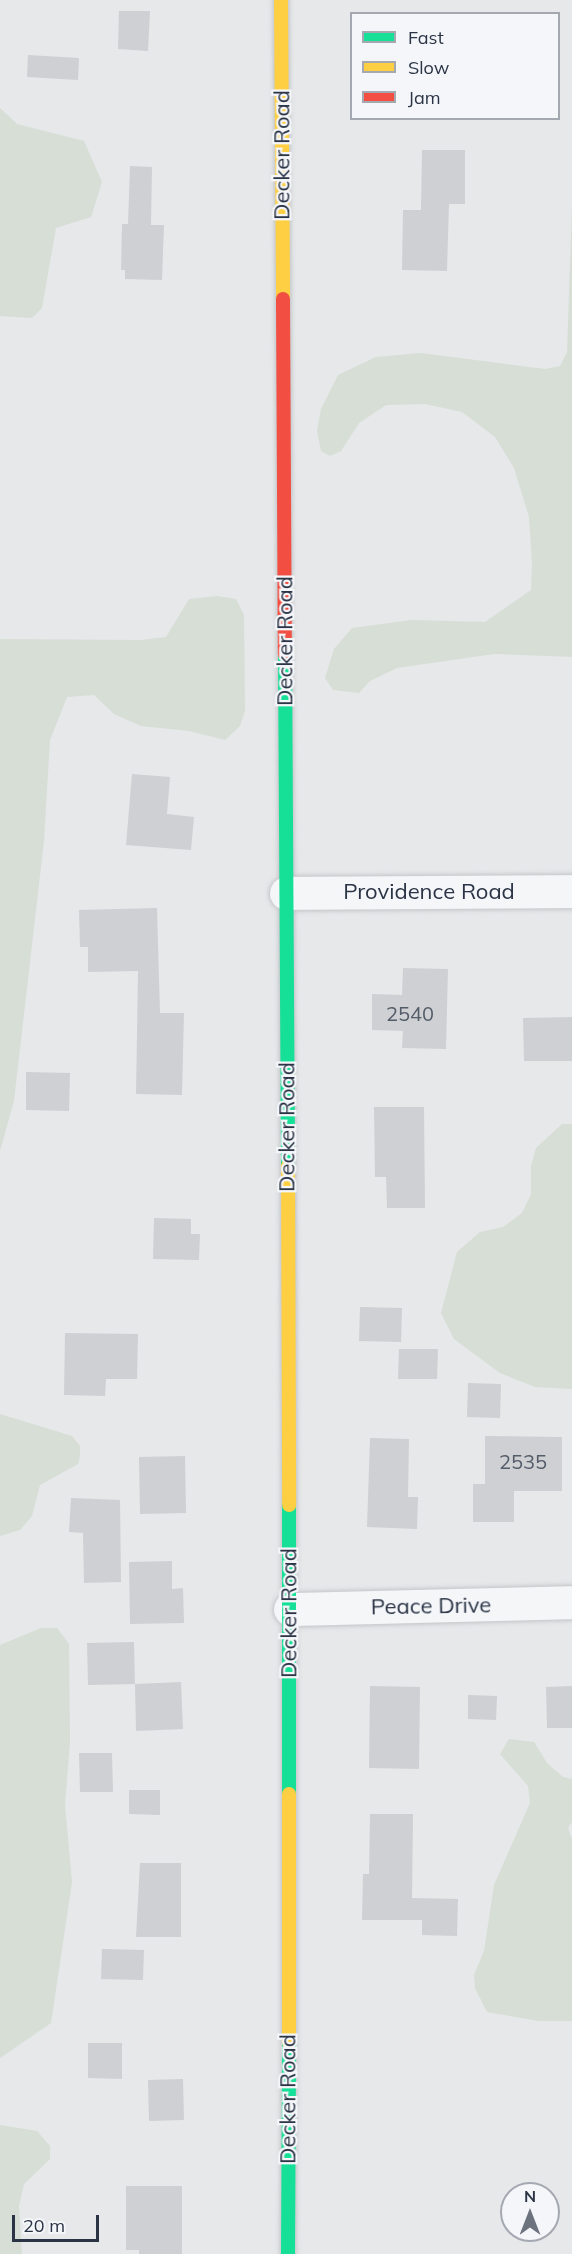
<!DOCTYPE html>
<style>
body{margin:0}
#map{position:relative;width:572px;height:2254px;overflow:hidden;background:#e6e8ea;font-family:Mulish,sans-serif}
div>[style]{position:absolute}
.green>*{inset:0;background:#d6ded6}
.building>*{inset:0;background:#ced0d3}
.roads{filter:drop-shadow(0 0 2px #c4c6c8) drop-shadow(0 0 2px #c4c6c8)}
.street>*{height:33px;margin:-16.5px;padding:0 16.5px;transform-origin:16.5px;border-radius:16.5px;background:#f5f6f7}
.fast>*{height:14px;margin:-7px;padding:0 7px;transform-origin:7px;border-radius:7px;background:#16e098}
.slow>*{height:14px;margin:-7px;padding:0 7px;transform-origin:7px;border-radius:7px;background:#ffcf43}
.jam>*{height:14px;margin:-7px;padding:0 7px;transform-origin:7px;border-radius:7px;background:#f24e42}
span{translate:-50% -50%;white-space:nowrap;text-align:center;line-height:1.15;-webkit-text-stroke:4.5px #f4f6f9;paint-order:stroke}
.number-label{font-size:20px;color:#545c69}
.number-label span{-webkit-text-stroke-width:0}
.street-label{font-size:22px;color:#2b3445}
.legend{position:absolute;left:350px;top:12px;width:210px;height:108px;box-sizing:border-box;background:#f4f6f9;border:2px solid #a4a8b1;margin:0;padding:8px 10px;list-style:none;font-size:18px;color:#2b3445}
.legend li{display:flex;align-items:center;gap:12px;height:30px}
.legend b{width:30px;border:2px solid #a4a8b1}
.north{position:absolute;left:500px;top:2182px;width:60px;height:60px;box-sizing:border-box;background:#f4f6f9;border:2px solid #a4a8b1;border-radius:50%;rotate:0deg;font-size:16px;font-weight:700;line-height:24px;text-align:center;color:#2b3445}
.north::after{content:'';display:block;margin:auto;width:21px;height:27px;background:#6c737f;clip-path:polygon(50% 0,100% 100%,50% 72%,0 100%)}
.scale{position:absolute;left:12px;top:2215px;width:87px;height:27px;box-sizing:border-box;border:3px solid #2b3445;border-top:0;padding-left:8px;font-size:18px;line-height:21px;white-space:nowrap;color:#2b3445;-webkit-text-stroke:4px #f4f6f9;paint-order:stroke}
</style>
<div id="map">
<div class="green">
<div style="clip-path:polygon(0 108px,17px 124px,84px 141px,102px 182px,91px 217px,56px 228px,42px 308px,32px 318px,0 316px)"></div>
<div style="clip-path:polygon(572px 206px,572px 657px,494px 654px,397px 668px,370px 681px,359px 693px,333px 690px,325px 678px,334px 649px,352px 628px,412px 620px,485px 622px,531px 590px,532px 563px,529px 517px,514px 468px,495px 437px,462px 412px,425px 404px,386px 405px,359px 423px,341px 451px,330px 456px,321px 451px,317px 431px,321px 409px,338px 375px,376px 357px,421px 353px,545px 369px,560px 366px,567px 352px)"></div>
<div style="clip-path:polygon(217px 596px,236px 599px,244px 615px,245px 711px,240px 726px,225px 740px,189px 731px,141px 726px,114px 714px,94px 695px,67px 697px,50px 740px,44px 841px,14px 1101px,0 1151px,0 639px,141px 640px,166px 637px,189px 599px)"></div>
<div style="clip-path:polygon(562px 1124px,572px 1124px,572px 1389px,535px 1387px,500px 1373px,454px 1339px,441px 1313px,457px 1252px,480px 1232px,503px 1227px,522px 1213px,531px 1194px,531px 1166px,536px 1148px)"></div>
<div style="clip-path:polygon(0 1414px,72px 1436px,80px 1446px,80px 1456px,78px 1464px,40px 1485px,32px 1516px,20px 1530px,0 1536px)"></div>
<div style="clip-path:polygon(41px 1628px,57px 1628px,69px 1644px,70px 1742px,65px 1805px,72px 1882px,51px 2023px,0 2058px,0 1645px)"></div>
<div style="clip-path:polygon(509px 1739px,534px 1742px,547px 1763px,563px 1777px,572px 1779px,572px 1822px,568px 1828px,572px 1839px,572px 2021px,539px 2021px,487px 2012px,475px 1988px,474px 1975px,484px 1951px,494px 1885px,530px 1803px,528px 1786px,500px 1754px)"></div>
<div style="clip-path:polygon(0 2125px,37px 2131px,50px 2146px,50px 2159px,24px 2184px,19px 2206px,22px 2254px,0 2254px)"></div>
</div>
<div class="building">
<div style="clip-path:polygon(119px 11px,150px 11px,148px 51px,118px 49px)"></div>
<div style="clip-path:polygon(28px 55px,79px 58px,78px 80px,27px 77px)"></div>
<div style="clip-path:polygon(422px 150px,465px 150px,465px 204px,449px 204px,447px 271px,402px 270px,403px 210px,421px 210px)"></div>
<div style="clip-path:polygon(130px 166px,152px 167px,151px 225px,164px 225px,162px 280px,125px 279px,125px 270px,121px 270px,122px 224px,128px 224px)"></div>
<div style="clip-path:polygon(132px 774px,170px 777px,167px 814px,194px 817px,191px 850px,126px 845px)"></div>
<div style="clip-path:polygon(157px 908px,160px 1013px,184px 1013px,182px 1095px,136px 1094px,138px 971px,88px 972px,88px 947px,80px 947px,79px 910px)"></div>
<div style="clip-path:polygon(403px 968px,448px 969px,446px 1049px,402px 1048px,403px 1031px,372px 1030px,372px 994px,402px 995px)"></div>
<div style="clip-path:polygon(572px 1017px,572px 1061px,524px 1061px,523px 1018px)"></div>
<div style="clip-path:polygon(26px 1072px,70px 1073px,69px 1111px,26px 1110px)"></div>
<div style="clip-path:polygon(374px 1107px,424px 1107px,425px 1208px,387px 1208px,386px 1177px,375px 1177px)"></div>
<div style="clip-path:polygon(154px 1218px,191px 1219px,191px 1234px,200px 1234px,199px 1260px,153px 1259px)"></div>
<div style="clip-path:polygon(360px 1307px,402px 1308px,401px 1342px,359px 1341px)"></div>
<div style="clip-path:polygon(65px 1333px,138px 1334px,137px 1379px,106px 1379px,105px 1396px,64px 1395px)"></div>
<div style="clip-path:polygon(399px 1349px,438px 1349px,437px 1379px,398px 1379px)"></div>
<div style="clip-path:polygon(468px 1383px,501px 1384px,500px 1418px,467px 1417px)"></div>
<div style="clip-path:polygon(485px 1436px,562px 1437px,562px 1491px,514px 1491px,514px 1522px,473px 1522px,473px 1484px,485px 1484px)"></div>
<div style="clip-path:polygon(370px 1438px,409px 1439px,408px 1497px,418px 1497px,417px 1529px,367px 1527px)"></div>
<div style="clip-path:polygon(185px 1456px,186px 1513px,140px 1514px,139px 1457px)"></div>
<div style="clip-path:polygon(71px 1498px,120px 1500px,121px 1582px,84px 1583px,83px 1533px,69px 1532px)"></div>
<div style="clip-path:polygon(172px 1561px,172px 1589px,183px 1588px,184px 1623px,130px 1624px,129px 1562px)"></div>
<div style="clip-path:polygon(134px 1642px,135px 1684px,181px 1682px,183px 1729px,136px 1731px,135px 1684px,88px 1685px,87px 1643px)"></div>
<div style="clip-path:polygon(370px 1686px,420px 1687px,419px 1769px,369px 1768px)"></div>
<div style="clip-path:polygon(572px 1686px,572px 1728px,547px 1728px,546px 1687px)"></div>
<div style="clip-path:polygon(468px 1695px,497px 1696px,496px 1720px,468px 1719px)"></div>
<div style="clip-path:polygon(79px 1753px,112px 1753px,113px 1792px,80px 1792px)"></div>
<div style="clip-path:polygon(129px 1790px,160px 1790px,160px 1815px,129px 1814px)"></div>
<div style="clip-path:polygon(370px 1814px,413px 1814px,412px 1898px,458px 1899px,457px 1936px,422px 1935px,422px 1920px,362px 1920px,363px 1874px,369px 1874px)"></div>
<div style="clip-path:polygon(140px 1863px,181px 1863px,181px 1937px,136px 1937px)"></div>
<div style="clip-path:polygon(102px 1949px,144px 1950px,143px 1980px,101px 1979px)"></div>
<div style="clip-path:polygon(88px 2043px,122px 2043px,122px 2079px,88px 2078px)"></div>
<div style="clip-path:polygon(183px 2079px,184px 2120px,149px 2121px,148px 2080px)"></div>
<div style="clip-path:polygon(126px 2186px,182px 2186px,182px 2254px,139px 2254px,139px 2250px,126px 2250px)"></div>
</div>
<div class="roads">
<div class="street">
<div style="left:286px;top:893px;width:286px;rotate:-0.4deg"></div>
<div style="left:290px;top:1609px;width:282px;rotate:-1.4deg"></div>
</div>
<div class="fast">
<div style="left:285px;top:654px;width:512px;rotate:89.66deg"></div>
<div style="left:289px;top:1505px;width:289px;rotate:90deg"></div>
<div style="left:288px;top:2254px;width:212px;rotate:-89.7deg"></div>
</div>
<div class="slow">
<div style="left:281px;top:0;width:299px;rotate:89.6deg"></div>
<div style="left:288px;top:1166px;width:339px;rotate:89.8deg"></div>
<div style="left:289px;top:2042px;width:248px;rotate:-90deg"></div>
</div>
<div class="jam">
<div style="left:283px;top:299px;width:355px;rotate:89.7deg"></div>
</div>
</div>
<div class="number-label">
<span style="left:410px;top:1013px">2540</span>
<span style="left:523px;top:1461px">2535</span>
</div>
<div class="street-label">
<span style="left:282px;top:155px;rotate:-90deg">Decker Road</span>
<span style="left:285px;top:641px;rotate:-90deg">Decker Road</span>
<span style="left:429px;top:892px">Providence Road</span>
<span style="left:287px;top:1127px;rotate:-90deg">Decker Road</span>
<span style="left:431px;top:1606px;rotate:-1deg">Peace Drive</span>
<span style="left:289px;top:1613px;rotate:-90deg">Decker Road</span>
<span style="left:288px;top:2099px;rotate:-90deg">Decker Road</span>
</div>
<ul class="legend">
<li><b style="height:8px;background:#16e098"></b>Fast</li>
<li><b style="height:8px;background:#ffcf43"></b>Slow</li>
<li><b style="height:8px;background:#f24e42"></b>Jam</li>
</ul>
<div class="north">N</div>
<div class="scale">20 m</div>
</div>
